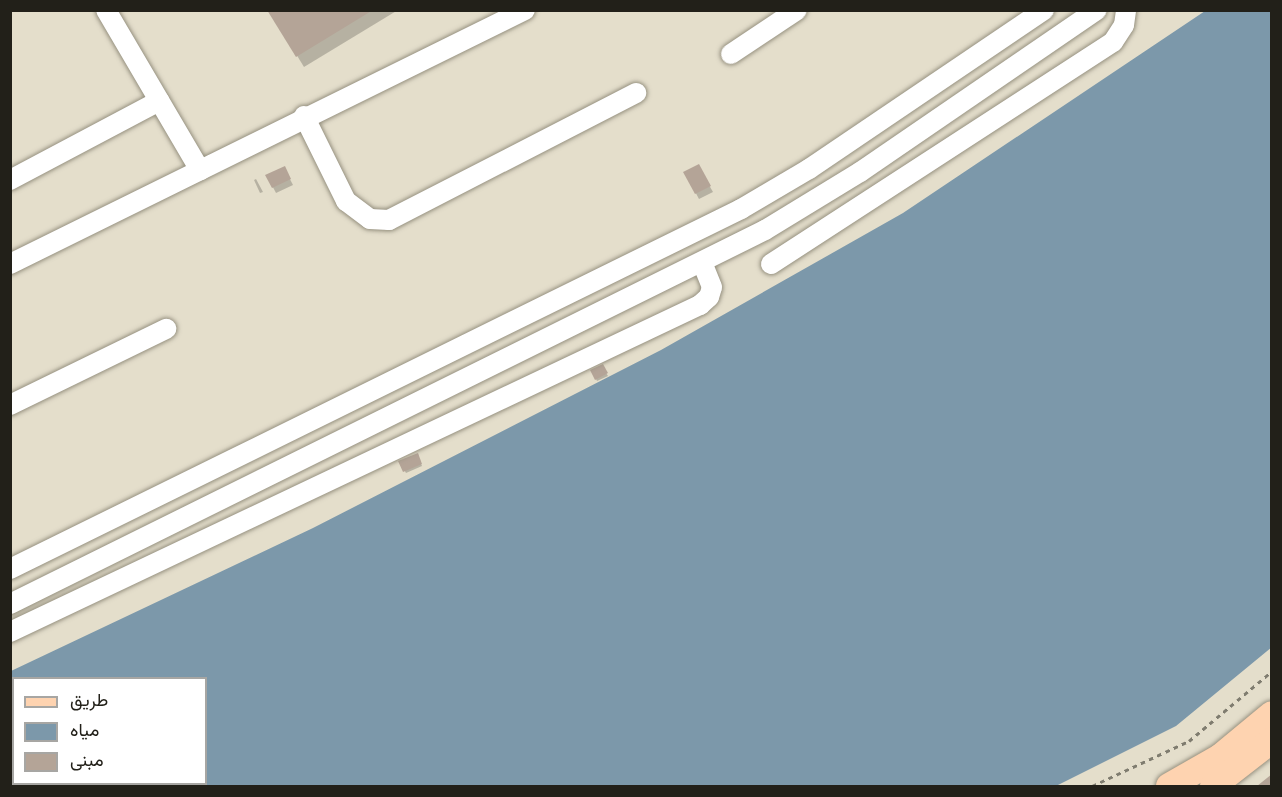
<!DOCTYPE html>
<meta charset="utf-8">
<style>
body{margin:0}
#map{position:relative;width:1282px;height:797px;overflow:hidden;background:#e4decb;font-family:"Roboto Condensed",Vazirmatn,sans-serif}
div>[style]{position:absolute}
.water>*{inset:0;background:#7c98aa}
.shadow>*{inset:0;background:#0003}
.building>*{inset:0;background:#b4a497}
.path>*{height:3px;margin-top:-1.5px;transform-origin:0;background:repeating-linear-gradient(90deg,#7f7c6f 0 4.5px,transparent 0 9px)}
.roads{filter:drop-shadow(0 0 2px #969180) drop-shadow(0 0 2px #969180)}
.minor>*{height:20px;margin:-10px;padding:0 10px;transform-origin:10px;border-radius:10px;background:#fff}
.major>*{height:26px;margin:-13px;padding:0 13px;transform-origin:13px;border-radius:13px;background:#fed3b0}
span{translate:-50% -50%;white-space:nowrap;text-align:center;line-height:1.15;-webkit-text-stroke:6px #fff;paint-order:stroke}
.frame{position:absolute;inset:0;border:12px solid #222019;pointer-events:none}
.legend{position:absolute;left:12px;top:677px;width:195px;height:108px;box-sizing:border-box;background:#fff;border:2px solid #a7a6a3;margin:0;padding:8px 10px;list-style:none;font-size:18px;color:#222019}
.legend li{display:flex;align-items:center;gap:12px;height:30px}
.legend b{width:30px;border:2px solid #a7a6a3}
</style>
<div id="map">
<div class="water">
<div style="clip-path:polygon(evenodd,1205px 11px,1271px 11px,1272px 647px,1176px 726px,1056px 786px,11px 786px,11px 671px,313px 528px,661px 350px,903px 213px,1205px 11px,14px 678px,206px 678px,206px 784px,14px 784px,14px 678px)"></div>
</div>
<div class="shadow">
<div style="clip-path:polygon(269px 10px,398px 10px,304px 67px)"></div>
<div style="clip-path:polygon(698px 166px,713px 192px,699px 199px,685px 173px)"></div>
<div style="clip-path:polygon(284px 168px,293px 185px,276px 193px,267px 176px)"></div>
<div style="clip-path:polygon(256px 179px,263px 192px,260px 193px,254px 180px)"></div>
<div style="clip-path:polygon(602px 366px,608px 376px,597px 381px,592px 371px)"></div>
<div style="clip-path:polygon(417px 455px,422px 466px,406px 473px,400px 462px)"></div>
</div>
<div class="building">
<div style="clip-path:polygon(267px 10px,373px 10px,296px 57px)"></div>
<div style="clip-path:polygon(699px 164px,711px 186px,695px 194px,683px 172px)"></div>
<div style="clip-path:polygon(285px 166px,291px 179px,272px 188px,265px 175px)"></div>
<div style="clip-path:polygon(603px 364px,608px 373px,595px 380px,590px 370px)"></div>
<div style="clip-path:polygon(418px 453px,422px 464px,403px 472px,398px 461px)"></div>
<div style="clip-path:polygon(1272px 774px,1272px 786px,1257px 786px)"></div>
</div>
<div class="path">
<div style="left:1092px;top:786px;width:107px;rotate:-24.9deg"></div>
<div style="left:1189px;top:741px;width:109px;rotate:-40.1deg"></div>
</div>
<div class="roads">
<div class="minor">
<div style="left:106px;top:10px;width:186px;rotate:59.6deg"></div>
<div style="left:731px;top:54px;width:79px;rotate:-33.7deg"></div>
<div style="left:304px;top:116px;width:95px;rotate:63.7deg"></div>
<div style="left:346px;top:201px;width:30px;rotate:37deg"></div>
<div style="left:370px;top:219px;width:19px;rotate:3deg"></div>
<div style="left:389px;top:220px;width:278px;rotate:-27.2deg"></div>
<div style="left:10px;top:180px;width:169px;rotate:-27.9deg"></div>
<div style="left:10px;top:264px;width:574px;rotate:-26.25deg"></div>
<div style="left:771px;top:264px;width:408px;rotate:-33deg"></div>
<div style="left:1113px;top:42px;width:20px;rotate:-57deg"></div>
<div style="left:1124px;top:25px;width:15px;rotate:-82deg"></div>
<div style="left:10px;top:405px;width:174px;rotate:-26deg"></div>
<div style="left:10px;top:569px;width:815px;rotate:-26.22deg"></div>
<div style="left:741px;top:209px;width:79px;rotate:-30.5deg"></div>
<div style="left:809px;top:169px;width:284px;rotate:-34.1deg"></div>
<div style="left:10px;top:604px;width:843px;rotate:-26.35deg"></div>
<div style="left:765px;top:230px;width:111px;rotate:-31.4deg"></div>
<div style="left:860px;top:172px;width:287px;rotate:-34.4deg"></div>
<div style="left:10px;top:632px;width:764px;rotate:-25.36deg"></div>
<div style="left:700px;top:305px;width:12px;rotate:-42deg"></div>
<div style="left:709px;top:297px;width:10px;rotate:-73deg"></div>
<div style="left:712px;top:287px;width:27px;rotate:-112deg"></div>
</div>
<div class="major">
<div style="left:1169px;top:786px;width:59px;rotate:-29.6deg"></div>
<div style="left:1220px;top:757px;width:67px;rotate:-39.6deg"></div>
<div style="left:1213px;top:786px;width:75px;rotate:-37.9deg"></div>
</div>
</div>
<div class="frame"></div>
<ul class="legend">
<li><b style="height:8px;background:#fed3b0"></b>طريق</li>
<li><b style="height:16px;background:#7c98aa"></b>مياه</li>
<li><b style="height:16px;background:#b4a497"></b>مبنى</li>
</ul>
</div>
